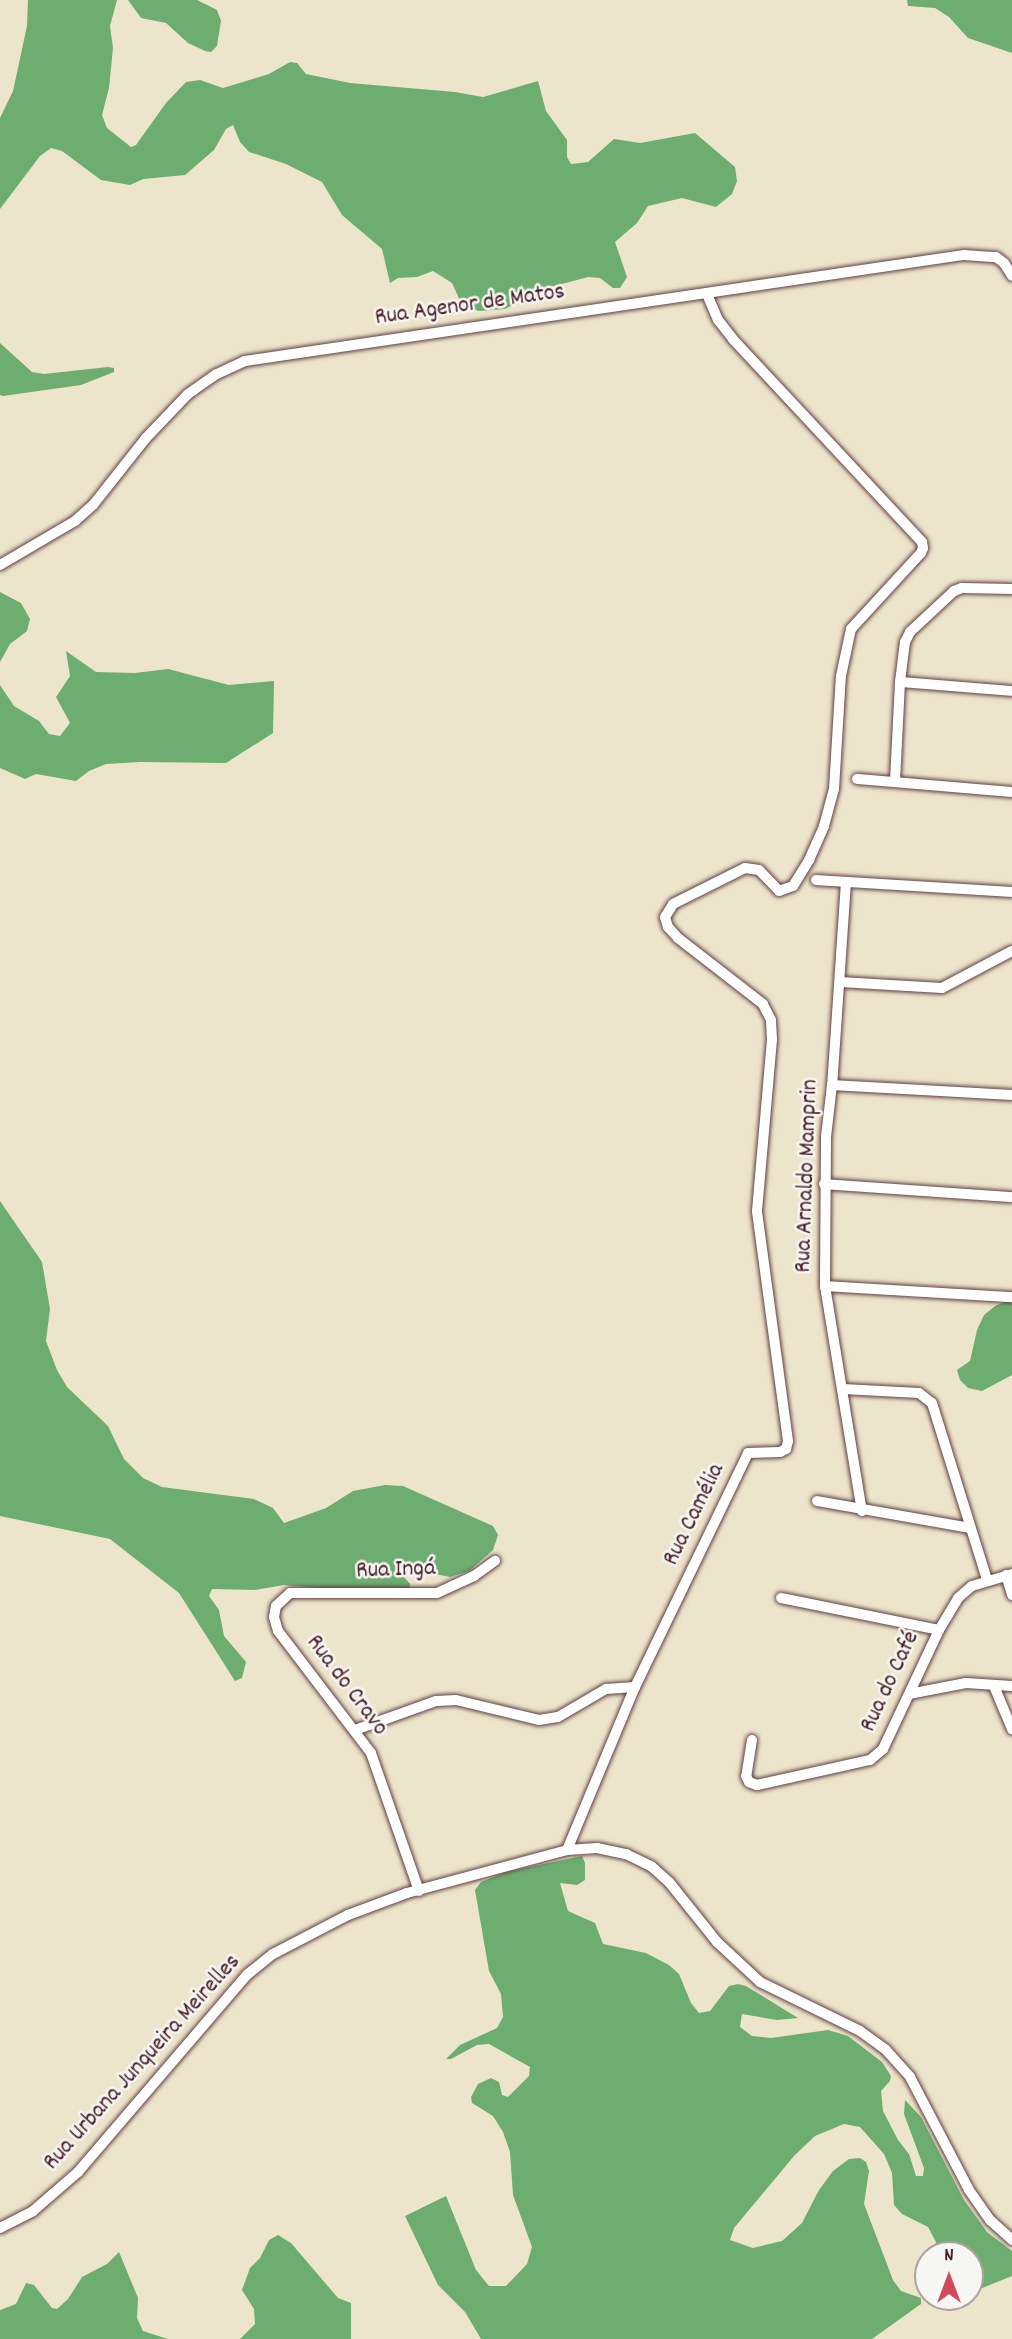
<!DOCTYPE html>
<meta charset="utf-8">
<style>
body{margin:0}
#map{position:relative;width:1012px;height:2339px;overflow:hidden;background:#ede5cb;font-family:Dekko,sans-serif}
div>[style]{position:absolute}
.forest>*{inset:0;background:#6dae70}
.roads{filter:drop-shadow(0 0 2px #623d43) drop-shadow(0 0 2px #623d43)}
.street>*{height:10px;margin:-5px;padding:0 5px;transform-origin:5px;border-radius:5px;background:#fff}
span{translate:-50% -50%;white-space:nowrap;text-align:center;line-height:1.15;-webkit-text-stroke:5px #f6f6f2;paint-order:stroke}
.street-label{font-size:24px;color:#4a1f2b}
.north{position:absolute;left:914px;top:2241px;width:70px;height:70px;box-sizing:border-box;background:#f6f6f2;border:2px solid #b1a0a2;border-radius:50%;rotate:0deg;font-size:19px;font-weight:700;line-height:28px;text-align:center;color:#4a1f2b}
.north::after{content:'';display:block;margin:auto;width:24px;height:32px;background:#d1495b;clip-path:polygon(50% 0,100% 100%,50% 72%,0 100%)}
</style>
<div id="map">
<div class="forest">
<div style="clip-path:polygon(28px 0,117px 0,110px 26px,113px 48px,109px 88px,102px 115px,107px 128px,131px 147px,136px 145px,166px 103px,186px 82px,200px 80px,223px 88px,269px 74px,290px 62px,297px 63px,306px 74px,350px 83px,455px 92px,483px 97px,538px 81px,546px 111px,567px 140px,567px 157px,571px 164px,588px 162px,614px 139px,640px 143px,695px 133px,735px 167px,737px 181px,732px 194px,716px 207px,682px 198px,648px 206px,637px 223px,615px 242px,627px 277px,620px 288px,613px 288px,600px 278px,588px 277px,543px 289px,505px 309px,479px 311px,462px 305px,452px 283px,433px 271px,417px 277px,398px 278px,390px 283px,382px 249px,342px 215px,322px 182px,286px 164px,249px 152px,240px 142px,233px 125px,226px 129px,214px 150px,185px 175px,143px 179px,130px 185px,101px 180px,62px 151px,51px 148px,40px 156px,0 209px,0 118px,13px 91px,27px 26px)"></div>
<div style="clip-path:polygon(128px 0,197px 0,217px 10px,221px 21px,217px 46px,211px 52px,205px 51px,188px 43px,166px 23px,141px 18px)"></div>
<div style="clip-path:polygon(907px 0,1012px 0,1012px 53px,968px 38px,949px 17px,935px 8px,908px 6px)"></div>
<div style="clip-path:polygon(0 343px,32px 372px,44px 374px,108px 367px,114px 368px,114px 372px,81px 385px,3px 396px,0 395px)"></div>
<div style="clip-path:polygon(0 592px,21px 603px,30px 619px,27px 631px,10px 644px,0 662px)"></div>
<div style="clip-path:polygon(66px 651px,96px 672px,135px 673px,168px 669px,229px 685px,274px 681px,273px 733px,226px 763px,140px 762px,106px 764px,89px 771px,76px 781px,36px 774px,25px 779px,0 768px,0 685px,14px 706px,39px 721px,49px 734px,60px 736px,70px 723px,56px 697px,70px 676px)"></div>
<div style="clip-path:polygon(0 1201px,42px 1262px,50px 1309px,46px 1341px,57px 1370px,67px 1387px,108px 1426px,124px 1459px,143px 1478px,162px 1487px,254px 1499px,273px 1508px,284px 1523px,326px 1508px,353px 1491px,385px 1485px,403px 1486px,493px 1526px,498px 1535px,493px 1550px,469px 1571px,450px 1577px,395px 1566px,410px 1584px,410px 1588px,402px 1591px,364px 1592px,284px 1585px,255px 1590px,212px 1589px,209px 1596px,219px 1610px,224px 1636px,246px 1662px,242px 1678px,235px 1681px,179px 1593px,110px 1539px,0 1516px)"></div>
<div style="clip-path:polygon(1012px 1299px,1012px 1375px,982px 1391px,968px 1388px,960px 1380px,957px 1370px,970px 1361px,977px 1330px,984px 1315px,995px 1306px)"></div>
<div style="clip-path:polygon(582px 1856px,585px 1863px,585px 1880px,577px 1885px,560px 1883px,568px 1911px,595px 1923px,603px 1944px,646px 1953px,669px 1965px,679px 1974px,691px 2003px,699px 2013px,710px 2011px,729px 1986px,738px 1984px,746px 1986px,798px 2018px,777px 2020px,742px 2014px,740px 2027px,752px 2036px,771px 2038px,828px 2030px,848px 2036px,882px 2062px,891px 2076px,890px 2081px,881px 2091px,883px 2111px,898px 2140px,909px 2154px,916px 2176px,923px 2176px,924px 2168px,904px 2114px,905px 2100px,921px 2117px,964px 2200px,987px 2232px,1012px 2251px,1012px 2276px,970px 2293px,970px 2255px,934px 2252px,936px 2242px,928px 2227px,902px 2214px,894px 2205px,892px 2173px,884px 2154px,860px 2127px,844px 2124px,815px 2136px,794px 2156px,734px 2228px,730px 2240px,753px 2248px,782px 2241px,802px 2223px,819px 2190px,833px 2171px,849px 2159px,860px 2158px,866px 2162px,869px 2171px,864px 2204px,893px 2280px,901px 2291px,921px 2298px,921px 2304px,872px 2339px,481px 2339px,465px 2312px,438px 2285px,405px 2216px,446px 2196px,476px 2270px,489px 2286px,506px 2286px,527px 2264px,532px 2247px,513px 2195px,510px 2152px,503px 2132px,493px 2116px,472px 2103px,471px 2097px,478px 2084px,491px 2078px,499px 2082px,502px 2095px,508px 2097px,529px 2076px,530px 2067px,489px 2044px,477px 2045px,451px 2059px,446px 2059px,460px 2045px,497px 2028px,503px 2017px,501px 1994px,489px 1971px,475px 1890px,481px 1882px,506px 1872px)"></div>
<div style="clip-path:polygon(278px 2235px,291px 2243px,338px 2298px,351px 2303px,351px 2339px,240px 2339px,255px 2324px,254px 2309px,242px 2290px,250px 2268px,260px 2258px,269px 2240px)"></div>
<div style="clip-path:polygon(119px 2252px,138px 2298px,137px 2318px,143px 2331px,168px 2339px,0 2339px,0 2310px,16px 2304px,26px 2283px,34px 2285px,52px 2308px,57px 2309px,68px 2299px,82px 2277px,107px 2264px)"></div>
</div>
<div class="roads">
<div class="street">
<div style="left:0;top:565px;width:87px;rotate:-30.4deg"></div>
<div style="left:75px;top:521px;width:24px;rotate:-42deg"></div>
<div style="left:93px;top:505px;width:85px;rotate:-51.7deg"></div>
<div style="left:146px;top:438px;width:61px;rotate:-46.3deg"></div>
<div style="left:188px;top:394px;width:35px;rotate:-35deg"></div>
<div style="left:217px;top:374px;width:31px;rotate:-25deg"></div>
<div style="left:245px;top:361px;width:727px;rotate:-8.39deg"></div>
<div style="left:964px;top:255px;width:32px;rotate:4deg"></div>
<div style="left:996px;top:257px;width:10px;rotate:37deg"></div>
<div style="left:1004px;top:263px;width:15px;rotate:58deg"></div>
<div style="left:900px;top:682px;width:112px;rotate:4.6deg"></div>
<div style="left:857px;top:779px;width:156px;rotate:4.8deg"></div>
<div style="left:895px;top:781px;width:99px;rotate:-87.1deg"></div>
<div style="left:900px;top:682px;width:40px;rotate:-82.9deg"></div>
<div style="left:905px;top:642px;width:11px;rotate:-63deg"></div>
<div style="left:910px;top:632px;width:60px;rotate:-43deg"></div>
<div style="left:954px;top:591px;width:9px;rotate:-21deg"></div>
<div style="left:962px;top:588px;width:50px;rotate:1.1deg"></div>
<div style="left:816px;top:880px;width:196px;rotate:3.5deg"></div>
<div style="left:846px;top:882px;width:203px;rotate:93.9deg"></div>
<div style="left:832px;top:1085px;width:52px;rotate:96.6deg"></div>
<div style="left:826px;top:1137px;width:149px;rotate:90.4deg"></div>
<div style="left:825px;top:1286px;width:228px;rotate:80.7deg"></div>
<div style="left:840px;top:982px;width:102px;rotate:3.4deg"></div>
<div style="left:942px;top:988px;width:79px;rotate:-27.9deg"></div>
<div style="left:832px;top:1085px;width:180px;rotate:3.2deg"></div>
<div style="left:824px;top:1184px;width:188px;rotate:4deg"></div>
<div style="left:825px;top:1286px;width:187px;rotate:3.4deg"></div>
<div style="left:843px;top:1389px;width:76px;rotate:3deg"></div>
<div style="left:919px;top:1393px;width:16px;rotate:38deg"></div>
<div style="left:932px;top:1403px;width:185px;rotate:72.7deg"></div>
<div style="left:817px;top:1501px;width:155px;rotate:10deg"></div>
<div style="left:1006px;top:1575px;width:21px;rotate:73deg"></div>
<div style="left:781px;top:1598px;width:161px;rotate:11.4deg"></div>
<div style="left:994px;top:1686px;width:47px;rotate:67.3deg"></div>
<div style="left:909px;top:1694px;width:58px;rotate:-10.9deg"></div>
<div style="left:966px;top:1683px;width:46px;rotate:3.7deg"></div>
<div style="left:355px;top:1730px;width:86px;rotate:-19.7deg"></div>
<div style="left:436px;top:1701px;width:20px;rotate:-3deg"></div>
<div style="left:456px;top:1700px;width:85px;rotate:13.5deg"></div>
<div style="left:539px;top:1720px;width:19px;rotate:-9deg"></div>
<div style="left:558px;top:1717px;width:56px;rotate:-30.3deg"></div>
<div style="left:606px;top:1689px;width:29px;rotate:-4deg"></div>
<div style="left:752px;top:1740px;width:36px;rotate:99deg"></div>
<div style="left:746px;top:1776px;width:7px;rotate:63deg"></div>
<div style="left:749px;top:1782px;width:9px;rotate:21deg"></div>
<div style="left:757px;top:1785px;width:116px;rotate:-12.5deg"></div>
<div style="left:870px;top:1760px;width:17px;rotate:-40deg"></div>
<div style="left:883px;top:1749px;width:132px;rotate:-64.8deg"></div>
<div style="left:939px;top:1630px;width:37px;rotate:-59deg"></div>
<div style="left:958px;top:1598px;width:18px;rotate:-41deg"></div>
<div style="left:972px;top:1586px;width:42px;rotate:-16.7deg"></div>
<div style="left:567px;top:1850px;width:177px;rotate:-67.4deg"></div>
<div style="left:635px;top:1687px;width:260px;rotate:-64.2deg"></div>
<div style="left:748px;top:1453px;width:32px;rotate:-2deg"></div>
<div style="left:780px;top:1452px;width:7px;rotate:-27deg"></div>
<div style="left:786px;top:1449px;width:8px;rotate:-76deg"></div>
<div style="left:788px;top:1441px;width:232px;rotate:-97.7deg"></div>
<div style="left:757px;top:1211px;width:172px;rotate:-85deg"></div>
<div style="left:772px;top:1040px;width:20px;rotate:-93deg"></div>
<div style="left:771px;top:1020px;width:18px;rotate:-117deg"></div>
<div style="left:763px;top:1004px;width:108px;rotate:-142.2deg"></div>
<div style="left:678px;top:938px;width:15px;rotate:-132deg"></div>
<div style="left:668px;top:927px;width:10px;rotate:-107deg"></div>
<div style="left:665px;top:917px;width:15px;rotate:-58deg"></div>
<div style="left:673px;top:904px;width:80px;rotate:-26.6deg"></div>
<div style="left:745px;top:868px;width:14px;rotate:8deg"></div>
<div style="left:759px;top:870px;width:29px;rotate:46deg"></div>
<div style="left:779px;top:891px;width:15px;rotate:-20deg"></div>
<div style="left:793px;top:886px;width:31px;rotate:-58deg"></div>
<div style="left:809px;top:860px;width:37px;rotate:-66deg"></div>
<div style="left:824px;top:826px;width:38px;rotate:-75deg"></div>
<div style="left:834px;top:789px;width:113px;rotate:-86.5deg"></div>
<div style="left:841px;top:676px;width:48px;rotate:-78deg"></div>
<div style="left:851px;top:629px;width:103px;rotate:-47.4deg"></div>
<div style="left:921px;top:553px;width:5px;rotate:-68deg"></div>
<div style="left:923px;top:548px;width:6px;rotate:-99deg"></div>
<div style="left:922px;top:542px;width:277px;rotate:-133deg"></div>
<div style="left:733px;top:339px;width:24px;rotate:-128deg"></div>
<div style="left:718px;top:320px;width:28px;rotate:-113deg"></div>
<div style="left:419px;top:1891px;width:146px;rotate:-109.2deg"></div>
<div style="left:371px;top:1753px;width:153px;rotate:-127.3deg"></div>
<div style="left:278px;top:1631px;width:15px;rotate:-106deg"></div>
<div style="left:274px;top:1617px;width:11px;rotate:-80deg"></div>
<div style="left:276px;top:1606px;width:19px;rotate:-43deg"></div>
<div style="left:290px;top:1593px;width:147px"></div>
<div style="left:437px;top:1593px;width:41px;rotate:-24.7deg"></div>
<div style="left:474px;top:1576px;width:26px;rotate:-36deg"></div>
<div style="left:0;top:2228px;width:37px;rotate:-27deg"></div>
<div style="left:33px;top:2211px;width:60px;rotate:-40.9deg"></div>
<div style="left:78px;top:2172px;width:261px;rotate:-49.4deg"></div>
<div style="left:248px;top:1974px;width:32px;rotate:-39deg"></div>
<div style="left:273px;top:1954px;width:85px;rotate:-27.5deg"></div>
<div style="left:348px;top:1915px;width:63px;rotate:-20.4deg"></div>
<div style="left:407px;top:1893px;width:166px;rotate:-15deg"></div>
<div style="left:567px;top:1850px;width:30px;rotate:-4deg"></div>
<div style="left:597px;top:1848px;width:30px;rotate:12deg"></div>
<div style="left:626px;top:1854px;width:28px;rotate:26deg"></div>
<div style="left:651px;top:1866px;width:24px;rotate:42deg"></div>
<div style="left:669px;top:1882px;width:77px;rotate:51.3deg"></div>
<div style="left:717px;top:1942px;width:59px;rotate:42.9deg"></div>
<div style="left:760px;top:1982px;width:111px;rotate:26.1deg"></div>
<div style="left:860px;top:2031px;width:32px;rotate:36deg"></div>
<div style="left:886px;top:2050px;width:36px;rotate:48deg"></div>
<div style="left:910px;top:2077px;width:127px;rotate:62.4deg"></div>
<div style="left:969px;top:2190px;width:37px;rotate:55deg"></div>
<div style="left:990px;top:2220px;width:30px;rotate:42deg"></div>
</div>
</div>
<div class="street-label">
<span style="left:470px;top:306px;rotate:-8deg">Rua Agenor de Matos</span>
<span style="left:808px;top:1176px;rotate:-88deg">Rua Arnaldo Mamprin</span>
<span style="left:695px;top:1515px;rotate:-64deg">Rua Camélia</span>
<span style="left:396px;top:1571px;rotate:-2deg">Rua Ingá</span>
<span style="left:891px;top:1682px;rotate:-65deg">Rua do Café</span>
<span style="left:346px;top:1686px;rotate:53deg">Rua do Cravo</span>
<span style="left:143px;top:2063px;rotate:-48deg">Rua Urbana Junqueira Meirelles</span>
</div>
<div class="north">N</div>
</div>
